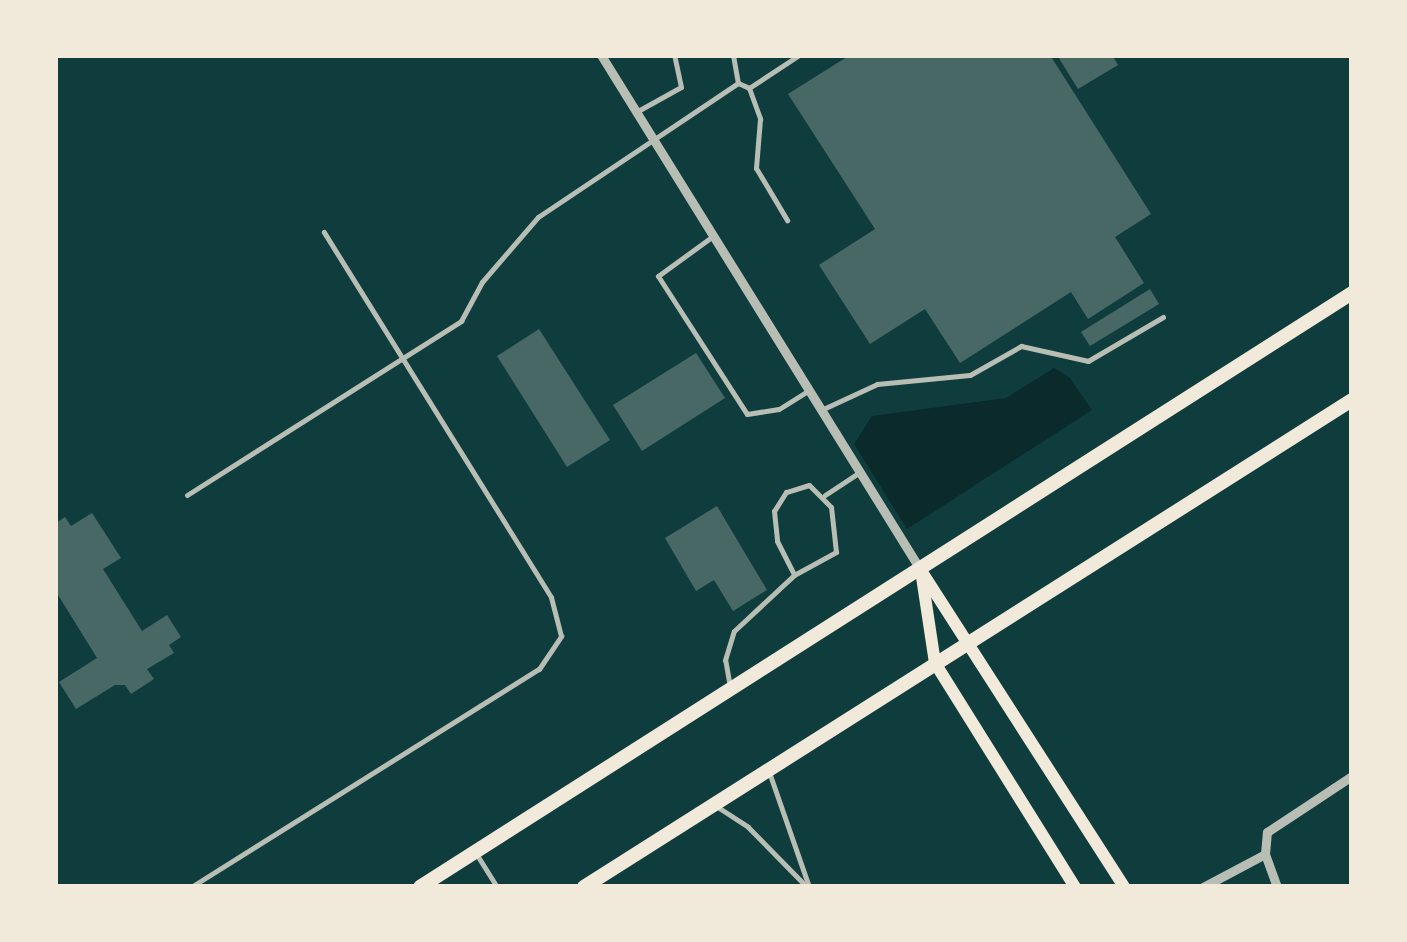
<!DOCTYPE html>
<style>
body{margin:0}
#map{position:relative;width:1407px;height:942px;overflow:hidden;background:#0f3d3e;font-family:Rubik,sans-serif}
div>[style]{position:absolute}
.water>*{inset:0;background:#0a2a2b}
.building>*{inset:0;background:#486865}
.service>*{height:5px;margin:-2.5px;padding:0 2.5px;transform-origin:2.5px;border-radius:2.5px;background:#b8beb3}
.minor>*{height:9px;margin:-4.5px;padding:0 4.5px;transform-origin:4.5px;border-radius:4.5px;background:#b8beb3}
.secondary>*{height:12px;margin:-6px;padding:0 6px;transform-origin:6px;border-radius:6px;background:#f1e9da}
.primary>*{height:14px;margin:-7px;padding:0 7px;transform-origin:7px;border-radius:7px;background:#f1e9da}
span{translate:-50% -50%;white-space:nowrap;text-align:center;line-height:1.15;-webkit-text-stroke:10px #f1e9da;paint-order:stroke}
.frame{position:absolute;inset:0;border:58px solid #f1e9da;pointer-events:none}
</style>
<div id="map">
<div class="water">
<div style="clip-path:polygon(1054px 368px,1070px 378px,1092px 410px,907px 529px,854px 444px,872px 416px,1006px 398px)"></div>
</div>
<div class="building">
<div style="clip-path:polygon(850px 55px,1050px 55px,1151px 214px,1115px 237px,1144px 283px,1088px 319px,1071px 292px,960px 363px,925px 309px,870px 344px,819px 265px,875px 229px,788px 94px)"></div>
<div style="clip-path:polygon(1057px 55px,1112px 55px,1118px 65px,1078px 89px)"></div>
<div style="clip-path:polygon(1150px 289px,1159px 304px,1090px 346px,1081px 332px)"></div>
<div style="clip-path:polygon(539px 329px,610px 440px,567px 467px,497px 356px)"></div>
<div style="clip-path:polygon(696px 353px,725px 398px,642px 451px,613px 405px)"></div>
<div style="clip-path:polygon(717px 506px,767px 590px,733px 611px,714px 580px,696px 591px,665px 538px)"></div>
<div style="clip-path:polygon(92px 513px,121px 558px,103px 569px,142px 631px,167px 615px,181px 637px,169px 645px,174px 653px,147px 669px,154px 679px,131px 694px,125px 685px,115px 685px,76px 709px,59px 682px,97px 658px,55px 590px,55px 524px,65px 517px,71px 526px)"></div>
</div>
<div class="service">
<div style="left:733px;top:55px;width:28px;rotate:80deg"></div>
<div style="left:749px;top:88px;width:60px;rotate:-33.4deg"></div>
<div style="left:636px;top:112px;width:51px;rotate:-29.1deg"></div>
<div style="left:681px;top:87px;width:33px;rotate:-102deg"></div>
<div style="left:713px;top:236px;width:68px;rotate:144deg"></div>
<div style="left:658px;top:276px;width:164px;rotate:57.2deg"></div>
<div style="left:747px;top:414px;width:32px;rotate:-9deg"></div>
<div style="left:779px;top:409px;width:36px;rotate:-32deg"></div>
<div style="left:821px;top:410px;width:62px;rotate:-24.9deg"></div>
<div style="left:877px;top:384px;width:93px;rotate:-5.5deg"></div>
<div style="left:970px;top:375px;width:59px;rotate:-29.6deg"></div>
<div style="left:1021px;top:346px;width:69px;rotate:12.6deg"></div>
<div style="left:1088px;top:361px;width:87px;rotate:-30.4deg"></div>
<div style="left:187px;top:495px;width:325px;rotate:-32.4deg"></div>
<div style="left:461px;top:321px;width:44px;rotate:-61.7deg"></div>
<div style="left:482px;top:282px;width:86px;rotate:-49.3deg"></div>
<div style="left:538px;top:217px;width:241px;rotate:-33.8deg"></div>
<div style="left:738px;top:83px;width:12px;rotate:24deg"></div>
<div style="left:749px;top:88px;width:33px;rotate:70deg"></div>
<div style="left:760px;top:119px;width:49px;rotate:94.7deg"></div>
<div style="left:756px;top:168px;width:61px;rotate:59.2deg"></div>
<div style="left:825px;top:495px;width:42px;rotate:-33.3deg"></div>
<div style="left:730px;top:687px;width:27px;rotate:-100deg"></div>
<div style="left:725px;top:660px;width:30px;rotate:-73deg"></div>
<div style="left:734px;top:631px;width:82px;rotate:-43deg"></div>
<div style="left:794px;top:575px;width:48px;rotate:-28.7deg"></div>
<div style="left:836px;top:552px;width:45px;rotate:-96.3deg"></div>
<div style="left:831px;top:507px;width:31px;rotate:-135deg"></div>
<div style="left:809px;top:485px;width:24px;rotate:163deg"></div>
<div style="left:786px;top:492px;width:22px;rotate:122deg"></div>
<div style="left:774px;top:511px;width:30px;rotate:84deg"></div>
<div style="left:777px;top:541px;width:38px;rotate:63deg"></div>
<div style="left:769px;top:772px;width:119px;rotate:70.8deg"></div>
<div style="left:716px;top:806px;width:38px;rotate:33deg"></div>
<div style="left:748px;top:827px;width:84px;rotate:45.5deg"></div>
<div style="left:477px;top:855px;width:38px;rotate:58deg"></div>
<div style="left:191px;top:887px;width:411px;rotate:-32.1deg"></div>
<div style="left:539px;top:669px;width:40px;rotate:-56deg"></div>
<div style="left:561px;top:636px;width:40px;rotate:-104.4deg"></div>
<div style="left:551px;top:597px;width:430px;rotate:-121.9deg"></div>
</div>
<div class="minor">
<div style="left:601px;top:55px;width:605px;rotate:58.18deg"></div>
<div style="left:1203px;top:887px;width:70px;rotate:-28deg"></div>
<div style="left:1277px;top:887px;width:35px;rotate:-110deg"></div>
<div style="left:1265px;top:854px;width:22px;rotate:-85deg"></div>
<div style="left:1267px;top:832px;width:102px;rotate:-33.4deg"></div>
</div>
<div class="secondary">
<div style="left:920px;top:569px;width:378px;rotate:57.3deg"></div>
<div style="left:922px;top:577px;width:87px;rotate:81.4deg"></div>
<div style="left:935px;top:663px;width:264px;rotate:58deg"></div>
</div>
<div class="primary">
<div style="left:420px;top:887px;width:1105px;rotate:-32.51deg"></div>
<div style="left:584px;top:887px;width:909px;rotate:-32.38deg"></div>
</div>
<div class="frame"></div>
</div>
